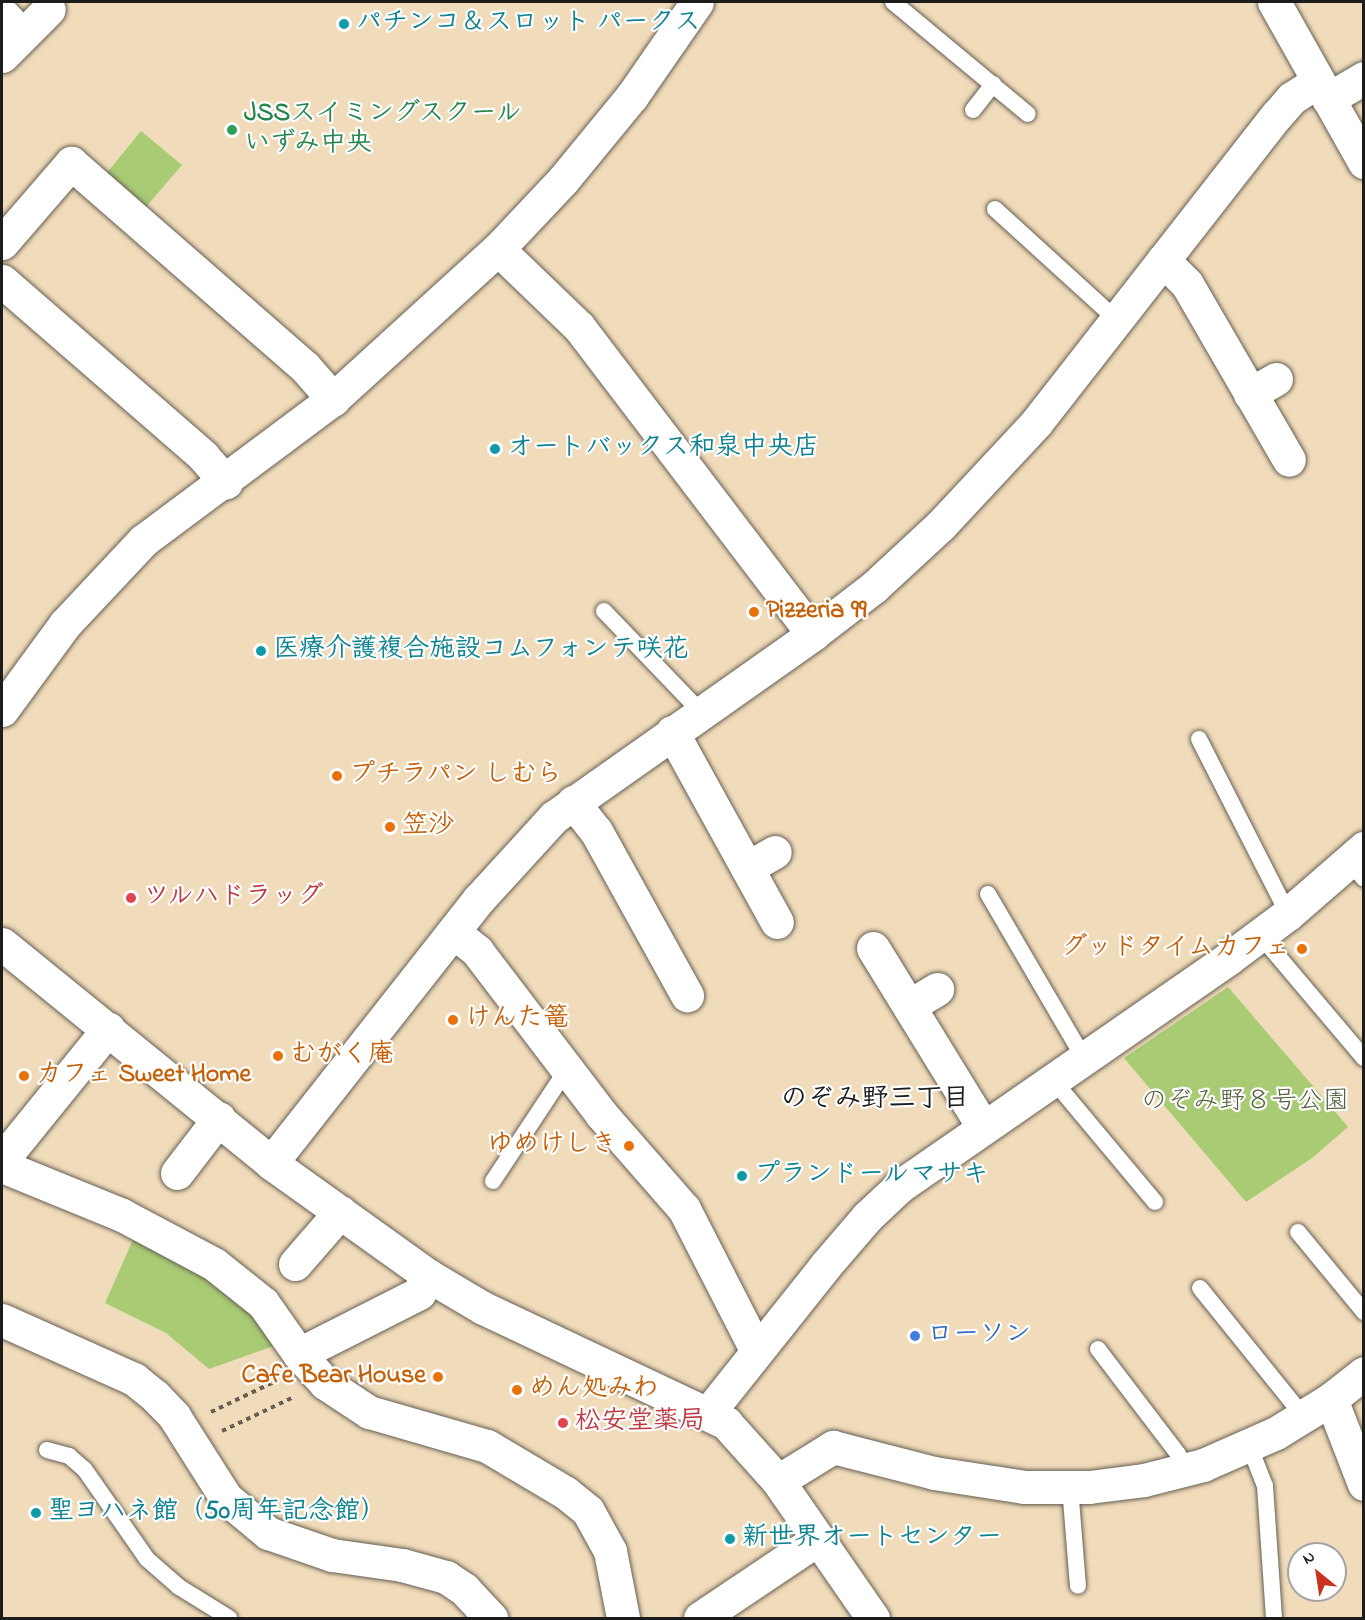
<!DOCTYPE html>
<meta charset="utf-8">
<style>
body{margin:0}
#map{position:relative;width:1365px;height:1620px;overflow:hidden;background:#f0dbba;font-family:"Indie Flower","Klee One",sans-serif}
div>[style]{position:absolute}
.green>*{inset:0;background:#a8cb74}
.path>*{height:4px;margin-top:-2px;transform-origin:0;background:repeating-linear-gradient(90deg,#665f53 0 4.5px,transparent 0 9px)}
.roads{filter:drop-shadow(0 0 2px #665f53) drop-shadow(0 0 2px #665f53)}
.lane>*{height:16px;margin:-8px;padding:0 8px;transform-origin:8px;border-radius:8px;background:#fff}
.street>*{height:33px;margin:-16.5px;padding:0 16.5px;transform-origin:16.5px;border-radius:16.5px;background:#fff}
.secondary>*{height:33px;margin:-16.5px;padding:0 16.5px;transform-origin:16.5px;border-radius:16.5px;background:#fff}
.dots>*{width:16px;height:16px;translate:-50% -50%;box-sizing:border-box;border:3px solid #fff;border-radius:50%}
span{translate:-50% -50%;white-space:nowrap;text-align:center;line-height:1.15;-webkit-text-stroke:4.5px #fff;paint-order:stroke}
.culture-label{font-size:26px;color:#0d838f;font-weight:700}
.left{translate:0 -50%;text-align:left}
.leisure-label{font-size:26px;color:#27864d;font-weight:700}
.food-label{font-size:26px;color:#c56008;font-weight:700}
.right{translate:-100% -50%;text-align:right}
.health-label{font-size:26px;color:#be3a42;font-weight:700}
.park-label{font-size:26px;color:#54623f}
.shop-label{font-size:26px;color:#366cbe;font-weight:700}
.neighbourhood-label{font-size:27px;color:#1c1c1c;font-weight:700}
.frame{position:absolute;inset:0;border:3px solid #1c1c1c;pointer-events:none}
.north{position:absolute;left:1287px;top:1542px;width:60px;height:60px;box-sizing:border-box;background:#fff;border:2px solid #a4a4a4;border-radius:50%;rotate:330deg;font-size:16px;font-weight:700;line-height:24px;text-align:center;color:#1c1c1c}
.north::after{content:'';display:block;margin:auto;width:21px;height:27px;background:#c8321e;clip-path:polygon(50% 0,100% 100%,50% 72%,0 100%)}
</style>
<div id="map">
<div class="green">
<div style="clip-path:polygon(141px 131px,182px 165px,145px 208px,106px 174px)"></div>
<div style="clip-path:polygon(1228px 987px,1348px 1127px,1312px 1158px,1246px 1202px,1124px 1058px)"></div>
<div style="clip-path:polygon(136px 1233px,238px 1292px,279px 1344px,209px 1369px,166px 1333px,105px 1303px)"></div>
</div>
<div class="path">
<div style="left:211px;top:1412px;width:74px;rotate:-25.5deg"></div>
<div style="left:222px;top:1431px;width:80px;rotate:-25.3deg"></div>
</div>
<div class="roads">
<div class="lane">
<div style="left:893px;top:2px;width:175px;rotate:39.7deg"></div>
<div style="left:973px;top:110px;width:33px;rotate:-52deg"></div>
<div style="left:995px;top:209px;width:165px;rotate:42.3deg"></div>
<div style="left:604px;top:611px;width:140px;rotate:46.2deg"></div>
<div style="left:1199px;top:739px;width:196px;rotate:63deg"></div>
<div style="left:1349px;top:861px;width:23px;rotate:50deg"></div>
<div style="left:988px;top:894px;width:190px;rotate:59.7deg"></div>
<div style="left:1260px;top:935px;width:161px;rotate:49.8deg"></div>
<div style="left:1053px;top:1080px;width:159px;rotate:50.1deg"></div>
<div style="left:493px;top:1181px;width:134px;rotate:-56.5deg"></div>
<div style="left:1298px;top:1232px;width:104px;rotate:50.5deg"></div>
<div style="left:1200px;top:1288px;width:166px;rotate:51.1deg"></div>
<div style="left:1098px;top:1349px;width:132px;rotate:52.7deg"></div>
<div style="left:1178px;top:1454px;width:17px;rotate:77deg"></div>
<div style="left:1249px;top:1445px;width:44px;rotate:68.7deg"></div>
<div style="left:1265px;top:1486px;width:132px;rotate:86.1deg"></div>
<div style="left:47px;top:1450px;width:23px;rotate:15deg"></div>
<div style="left:69px;top:1456px;width:21px;rotate:41deg"></div>
<div style="left:85px;top:1470px;width:108px;rotate:55.1deg"></div>
<div style="left:147px;top:1559px;width:43px;rotate:41.2deg"></div>
<div style="left:179px;top:1587px;width:59px;rotate:31.8deg"></div>
<div style="left:1070px;top:1487px;width:99px;rotate:85.4deg"></div>
</div>
<div class="street">
<div style="left:2px;top:14px;width:29px;rotate:46deg"></div>
<div style="left:2px;top:56px;width:66px;rotate:-45deg"></div>
<div style="left:1328px;top:99px;width:42px;rotate:-30.3deg"></div>
<div style="left:2px;top:243px;width:106px;rotate:-49.2deg"></div>
<div style="left:71px;top:163px;width:310px;rotate:41.1deg"></div>
<div style="left:305px;top:367px;width:43px;rotate:48.8deg"></div>
<div style="left:498px;top:249px;width:112px;rotate:43.9deg"></div>
<div style="left:579px;top:327px;width:386px;rotate:52.7deg"></div>
<div style="left:1163px;top:260px;width:34px;rotate:45deg"></div>
<div style="left:1187px;top:284px;width:203px;rotate:59.9deg"></div>
<div style="left:2px;top:281px;width:267px;rotate:41deg"></div>
<div style="left:203px;top:456px;width:35px;rotate:49deg"></div>
<div style="left:1250px;top:394px;width:30px;rotate:-30deg"></div>
<div style="left:672px;top:732px;width:217px;rotate:61.1deg"></div>
<div style="left:573px;top:802px;width:37px;rotate:52deg"></div>
<div style="left:596px;top:831px;width:188px;rotate:61deg"></div>
<div style="left:747px;top:868px;width:32px;rotate:-30deg"></div>
<div style="left:453px;top:932px;width:31px;rotate:38deg"></div>
<div style="left:477px;top:951px;width:206px;rotate:52.7deg"></div>
<div style="left:602px;top:1115px;width:125px;rotate:48.9deg"></div>
<div style="left:684px;top:1209px;width:158px;rotate:62.9deg"></div>
<div style="left:873px;top:948px;width:210px;rotate:58.4deg"></div>
<div style="left:909px;top:1006px;width:33px;rotate:-31deg"></div>
<div style="left:2px;top:1160px;width:169px;rotate:-51deg"></div>
<div style="left:2px;top:1166px;width:130px;rotate:22.2deg"></div>
<div style="left:122px;top:1215px;width:104px;rotate:28deg"></div>
<div style="left:214px;top:1264px;width:63px;rotate:38.5deg"></div>
<div style="left:263px;top:1303px;width:62px;rotate:54.8deg"></div>
<div style="left:299px;top:1354px;width:39px;rotate:48deg"></div>
<div style="left:325px;top:1383px;width:53px;rotate:33.4deg"></div>
<div style="left:369px;top:1412px;width:123px;rotate:16.1deg"></div>
<div style="left:487px;top:1446px;width:92px;rotate:30.7deg"></div>
<div style="left:566px;top:1493px;width:28px;rotate:39deg"></div>
<div style="left:588px;top:1511px;width:46px;rotate:61.2deg"></div>
<div style="left:610px;top:1551px;width:68px;rotate:79deg"></div>
<div style="left:177px;top:1173px;width:69px;rotate:-52.6deg"></div>
<div style="left:295px;top:1264px;width:69px;rotate:-49.1deg"></div>
<div style="left:2px;top:1320px;width:145px;rotate:24.1deg"></div>
<div style="left:134px;top:1379px;width:27px;rotate:39deg"></div>
<div style="left:155px;top:1396px;width:28px;rotate:46deg"></div>
<div style="left:174px;top:1416px;width:97px;rotate:57.6deg"></div>
<div style="left:226px;top:1498px;width:55px;rotate:39.8deg"></div>
<div style="left:268px;top:1533px;width:68px;rotate:19deg"></div>
<div style="left:332px;top:1555px;width:71px;rotate:8.1deg"></div>
<div style="left:402px;top:1565px;width:46px;rotate:15.3deg"></div>
<div style="left:446px;top:1577px;width:22px;rotate:34deg"></div>
<div style="left:464px;top:1589px;width:40px;rotate:47deg"></div>
<div style="left:299px;top:1354px;width:135px;rotate:-26.9deg"></div>
<div style="left:419px;top:1293px;width:20px;rotate:-60deg"></div>
<div style="left:1331px;top:1399px;width:91px;rotate:68.8deg"></div>
<div style="left:700px;top:1618px;width:142px;rotate:-33.8deg"></div>
</div>
<div class="secondary">
<div style="left:1274px;top:2px;width:184px;rotate:60.6deg"></div>
<div style="left:2px;top:710px;width:107px;rotate:-53.8deg"></div>
<div style="left:65px;top:624px;width:115px;rotate:-46.8deg"></div>
<div style="left:144px;top:540px;width:236px;rotate:-36.7deg"></div>
<div style="left:333px;top:399px;width:223px;rotate:-42.3deg"></div>
<div style="left:498px;top:249px;width:95px;rotate:-46.7deg"></div>
<div style="left:563px;top:180px;width:109px;rotate:-50.6deg"></div>
<div style="left:632px;top:96px;width:114px;rotate:-55.3deg"></div>
<div style="left:2px;top:944px;width:347px;rotate:39.1deg"></div>
<div style="left:271px;top:1163px;width:194px;rotate:35.6deg"></div>
<div style="left:429px;top:1276px;width:63px;rotate:30.7deg"></div>
<div style="left:483px;top:1308px;width:269px;rotate:25.3deg"></div>
<div style="left:726px;top:1423px;width:78px;rotate:48.1deg"></div>
<div style="left:778px;top:1481px;width:167px;rotate:55.3deg"></div>
<div style="left:271px;top:1163px;width:336px;rotate:-51.8deg"></div>
<div style="left:479px;top:899px;width:111px;rotate:-47.6deg"></div>
<div style="left:554px;top:817px;width:317px;rotate:-35.2deg"></div>
<div style="left:813px;top:634px;width:77px;rotate:-37.6deg"></div>
<div style="left:874px;top:587px;width:91px;rotate:-42.8deg"></div>
<div style="left:941px;top:525px;width:139px;rotate:-47deg"></div>
<div style="left:1036px;top:423px;width:391px;rotate:-52deg"></div>
<div style="left:1277px;top:115px;width:23px;rotate:-49deg"></div>
<div style="left:1292px;top:98px;width:31px;rotate:-33deg"></div>
<div style="left:709px;top:1412px;width:186px;rotate:-51.5deg"></div>
<div style="left:825px;top:1266px;width:65px;rotate:-49.4deg"></div>
<div style="left:867px;top:1217px;width:45px;rotate:-43.2deg"></div>
<div style="left:900px;top:1186px;width:400px;rotate:-34.7deg"></div>
<div style="left:1229px;top:958px;width:74px;rotate:-36.7deg"></div>
<div style="left:1288px;top:914px;width:101px;rotate:-41deg"></div>
<div style="left:778px;top:1481px;width:65px;rotate:-31.7deg"></div>
<div style="left:833px;top:1447px;width:104px;rotate:14.4deg"></div>
<div style="left:934px;top:1473px;width:91px;rotate:8.8deg"></div>
<div style="left:1024px;top:1487px;width:65px"></div>
<div style="left:1089px;top:1487px;width:55px;rotate:-7.3deg"></div>
<div style="left:1144px;top:1480px;width:61px;rotate:-14.3deg"></div>
<div style="left:1203px;top:1465px;width:80px;rotate:-23.7deg"></div>
<div style="left:1276px;top:1433px;width:65px;rotate:-31.7deg"></div>
<div style="left:1331px;top:1399px;width:42px;rotate:-38.2deg"></div>
</div>
</div>
<div class="dots">
<div style="left:344px;top:24px;background:#0f9aa8"></div>
<div style="left:232px;top:130px;background:#2e9e5b"></div>
<div style="left:495px;top:449px;background:#0f9aa8"></div>
<div style="left:754px;top:612px;background:#e8710a"></div>
<div style="left:261px;top:651px;background:#0f9aa8"></div>
<div style="left:337px;top:776px;background:#e8710a"></div>
<div style="left:390px;top:827px;background:#e8710a"></div>
<div style="left:131px;top:898px;background:#e0444e"></div>
<div style="left:1302px;top:949px;background:#e8710a"></div>
<div style="left:453px;top:1020px;background:#e8710a"></div>
<div style="left:278px;top:1056px;background:#e8710a"></div>
<div style="left:24px;top:1076px;background:#e8710a"></div>
<div style="left:629px;top:1146px;background:#e8710a"></div>
<div style="left:742px;top:1176px;background:#0f9aa8"></div>
<div style="left:915px;top:1336px;background:#3f7fe0"></div>
<div style="left:438px;top:1377px;background:#e8710a"></div>
<div style="left:517px;top:1390px;background:#e8710a"></div>
<div style="left:563px;top:1423px;background:#e0444e"></div>
<div style="left:36px;top:1513px;background:#0f9aa8"></div>
<div style="left:730px;top:1539px;background:#0f9aa8"></div>
</div>
<div class="culture-label">
<span class="left" style="left:356px;top:24px">パチンコ＆スロット パークス</span>
<span class="left" style="left:507px;top:449px">オートバックス和泉中央店</span>
<span class="left" style="left:273px;top:651px">医療介護複合施設コムフォンテ咲花</span>
<span class="left" style="left:754px;top:1176px">プランドールマサキ</span>
<span class="left" style="left:48px;top:1513px">聖ヨハネ館（50周年記念館）</span>
<span class="left" style="left:742px;top:1539px">新世界オートセンター</span>
</div>
<div class="leisure-label">
<span class="left" style="left:244px;top:130px">JSSスイミングスクール<br>いずみ中央</span>
</div>
<div class="food-label">
<span class="left" style="left:766px;top:612px">Pizzeria 99</span>
<span class="left" style="left:349px;top:776px">プチラパン しむら</span>
<span class="left" style="left:402px;top:827px">笠沙</span>
<span class="right" style="left:1290px;top:949px">グッドタイムカフェ</span>
<span class="left" style="left:465px;top:1020px">けんた篭</span>
<span class="left" style="left:290px;top:1056px">むがく庵</span>
<span class="left" style="left:36px;top:1076px">カフェ Sweet Home</span>
<span class="right" style="left:617px;top:1146px">ゆめけしき</span>
<span class="right" style="left:426px;top:1377px">Cafe Bear House</span>
<span class="left" style="left:529px;top:1390px">めん処みわ</span>
</div>
<div class="health-label">
<span class="left" style="left:143px;top:898px">ツルハドラッグ</span>
<span class="left" style="left:575px;top:1423px">松安堂薬局</span>
</div>
<div class="park-label">
<span style="left:1245px;top:1103px">のぞみ野８号公園</span>
</div>
<div class="shop-label">
<span class="left" style="left:927px;top:1336px">ローソン</span>
</div>
<div class="neighbourhood-label">
<span style="left:875px;top:1100px">のぞみ野三丁目</span>
</div>
<div class="frame"></div>
<div class="north">N</div>
</div>
